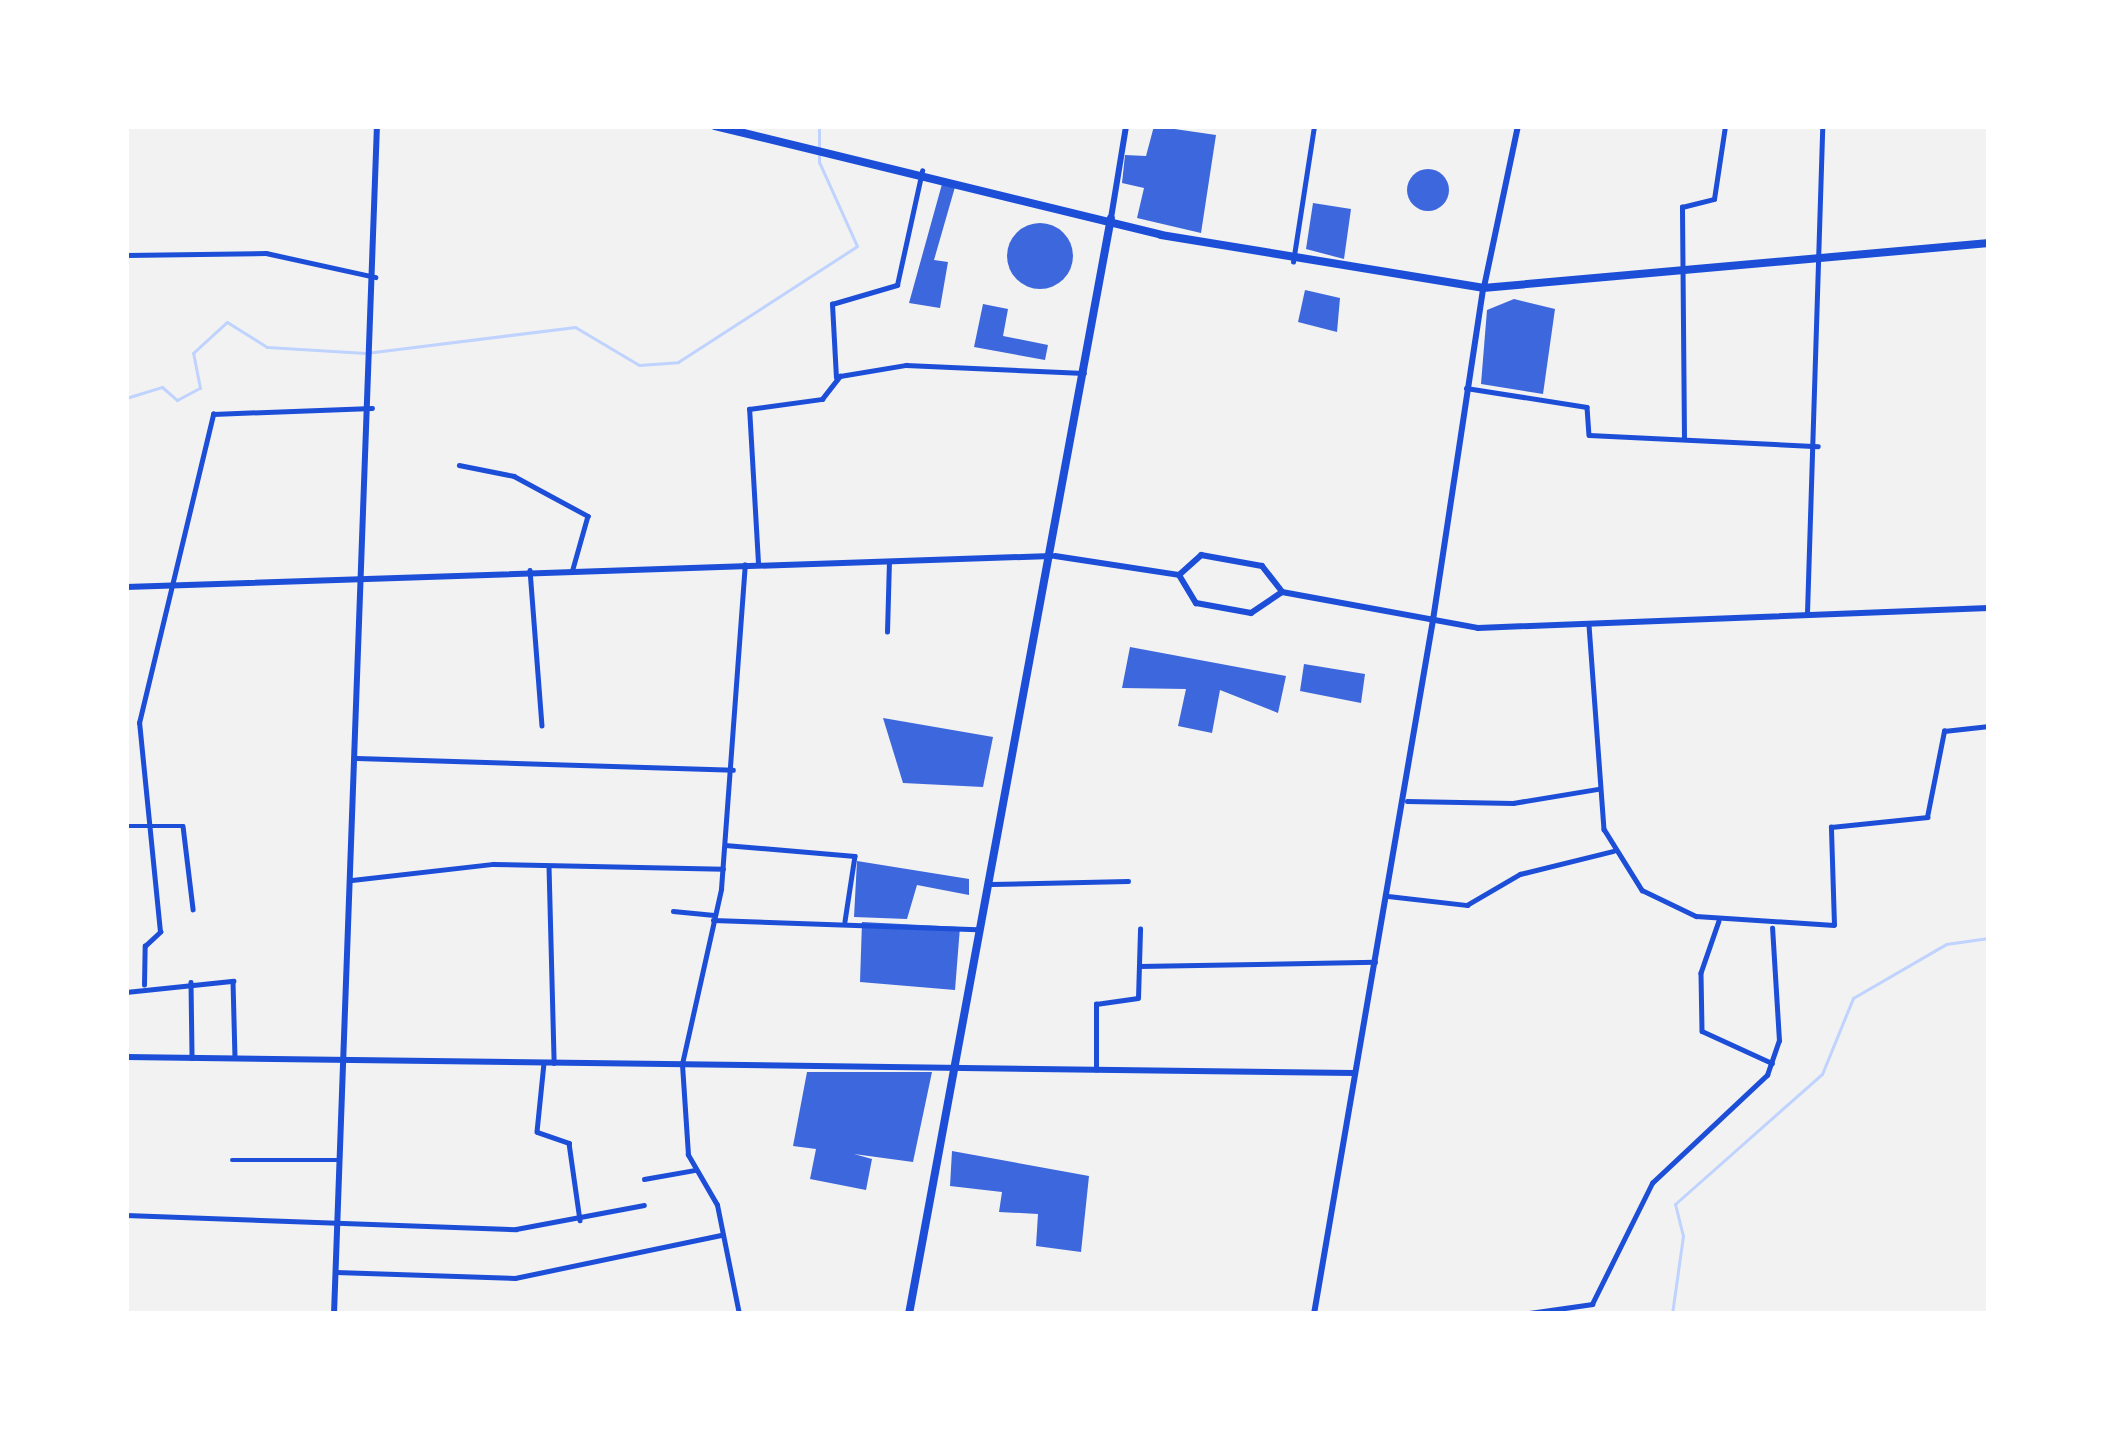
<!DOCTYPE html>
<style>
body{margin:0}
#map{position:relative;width:2115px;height:1440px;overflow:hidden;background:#f2f2f2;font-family:Karla,sans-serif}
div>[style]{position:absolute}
.stream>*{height:3px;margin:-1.5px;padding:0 1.5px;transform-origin:1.5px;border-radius:1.5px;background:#bfd3fe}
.building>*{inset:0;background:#3d67dc}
.round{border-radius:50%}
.minor>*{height:4.5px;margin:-2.25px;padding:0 2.25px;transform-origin:2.25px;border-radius:2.25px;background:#1d4ed8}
.tertiary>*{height:6px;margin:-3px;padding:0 3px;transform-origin:3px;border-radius:3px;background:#1d4ed8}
.secondary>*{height:6px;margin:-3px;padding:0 3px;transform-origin:3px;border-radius:3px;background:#1d4ed8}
.primary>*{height:8px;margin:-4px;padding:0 4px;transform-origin:4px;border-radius:4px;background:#1d4ed8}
span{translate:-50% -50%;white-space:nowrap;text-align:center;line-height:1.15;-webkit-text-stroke:10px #fff;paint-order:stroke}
.frame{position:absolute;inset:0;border:129px solid #fff;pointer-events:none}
</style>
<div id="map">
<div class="stream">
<div style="left:126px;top:398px;width:38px;rotate:-17deg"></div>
<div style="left:162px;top:387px;width:20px;rotate:41deg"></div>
<div style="left:177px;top:400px;width:26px;rotate:-28deg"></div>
<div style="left:200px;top:388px;width:36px;rotate:-101deg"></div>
<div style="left:193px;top:353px;width:46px;rotate:-42.4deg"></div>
<div style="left:227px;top:322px;width:47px;rotate:32deg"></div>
<div style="left:267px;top:347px;width:99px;rotate:3.5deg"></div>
<div style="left:366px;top:353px;width:211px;rotate:-7.1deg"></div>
<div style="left:575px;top:327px;width:74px;rotate:30.7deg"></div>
<div style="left:639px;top:365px;width:39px;rotate:-4deg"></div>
<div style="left:678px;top:362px;width:213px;rotate:-32.9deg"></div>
<div style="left:857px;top:246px;width:92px;rotate:-114.3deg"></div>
<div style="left:819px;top:162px;width:36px;rotate:-90deg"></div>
<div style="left:1672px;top:1314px;width:79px;rotate:-82deg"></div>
<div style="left:1683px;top:1236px;width:33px;rotate:-104deg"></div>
<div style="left:1675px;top:1204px;width:196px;rotate:-41.5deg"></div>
<div style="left:1822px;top:1074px;width:82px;rotate:-67.8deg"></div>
<div style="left:1853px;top:998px;width:108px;rotate:-30.1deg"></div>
<div style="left:1946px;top:944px;width:43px;rotate:-7.9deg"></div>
</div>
<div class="building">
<div style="clip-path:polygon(1154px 126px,1216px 135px,1201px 233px,1137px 218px,1144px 188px,1122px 183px,1125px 155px,1146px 156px)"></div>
<div class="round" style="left:1407px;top:169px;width:42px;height:42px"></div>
<div style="clip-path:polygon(942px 184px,955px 187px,934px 260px,948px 262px,940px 308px,909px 303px)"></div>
<div style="clip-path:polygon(1313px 203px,1351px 209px,1344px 259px,1306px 249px)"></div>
<div class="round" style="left:1007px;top:223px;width:66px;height:66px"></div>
<div style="clip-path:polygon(1305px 290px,1340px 298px,1337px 332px,1298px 322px)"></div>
<div style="clip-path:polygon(1514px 299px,1555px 309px,1543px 394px,1481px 384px,1487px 310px)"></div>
<div style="clip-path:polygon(983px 304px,1008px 309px,1003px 336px,1048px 345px,1045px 360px,974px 347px)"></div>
<div style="clip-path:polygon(1130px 647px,1286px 676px,1278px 713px,1220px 690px,1212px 733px,1178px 726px,1186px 689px,1122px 688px)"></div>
<div style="clip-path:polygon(1304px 664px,1365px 674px,1361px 703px,1300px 691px)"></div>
<div style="clip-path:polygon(883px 718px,993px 737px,983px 787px,903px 783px)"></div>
<div style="clip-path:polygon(857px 861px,969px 879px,969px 895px,917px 885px,907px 919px,854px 917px)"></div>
<div style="clip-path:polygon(862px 922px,960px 927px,955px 990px,860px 982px)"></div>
<div style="clip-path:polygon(807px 1072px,932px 1072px,913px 1162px,854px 1154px,872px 1159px,866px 1190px,810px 1179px,816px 1149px,793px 1146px)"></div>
<div style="clip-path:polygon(952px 1151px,1089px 1176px,1081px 1252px,1036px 1246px,1038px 1214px,999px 1212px,1002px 1192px,950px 1186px)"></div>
</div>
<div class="minor">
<div style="left:126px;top:255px;width:140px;rotate:-0.8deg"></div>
<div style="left:266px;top:253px;width:112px;rotate:12.4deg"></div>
<div style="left:1293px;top:262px;width:138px;rotate:-81.2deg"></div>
<div style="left:836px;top:378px;width:74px;rotate:-93.1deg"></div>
<div style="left:832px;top:304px;width:68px;rotate:-16.3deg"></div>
<div style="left:897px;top:285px;width:117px;rotate:-77.6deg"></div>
<div style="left:1466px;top:388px;width:122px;rotate:8.9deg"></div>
<div style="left:1587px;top:407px;width:28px;rotate:86deg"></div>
<div style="left:1589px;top:435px;width:229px;rotate:2.8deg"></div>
<div style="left:1684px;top:439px;width:232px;rotate:-90.5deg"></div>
<div style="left:1682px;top:207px;width:33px;rotate:-14deg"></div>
<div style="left:1714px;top:199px;width:74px;rotate:-81.4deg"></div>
<div style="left:459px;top:465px;width:56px;rotate:11.3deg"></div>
<div style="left:514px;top:476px;width:84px;rotate:28.4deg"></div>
<div style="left:588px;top:516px;width:55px;rotate:105.8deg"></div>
<div style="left:758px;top:563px;width:154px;rotate:-93.3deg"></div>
<div style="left:749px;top:409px;width:74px;rotate:-7.8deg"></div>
<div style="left:822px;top:399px;width:29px;rotate:-52deg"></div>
<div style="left:840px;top:376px;width:67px;rotate:-9.5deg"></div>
<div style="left:906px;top:365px;width:178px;rotate:2.6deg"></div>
<div style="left:530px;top:570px;width:156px;rotate:85.6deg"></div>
<div style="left:1807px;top:613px;width:487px;rotate:-88.2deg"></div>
<div style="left:1589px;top:625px;width:205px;rotate:85.8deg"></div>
<div style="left:1604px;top:829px;width:72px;rotate:58.1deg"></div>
<div style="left:1642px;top:890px;width:60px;rotate:25.7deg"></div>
<div style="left:1696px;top:916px;width:138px;rotate:3.7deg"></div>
<div style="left:1834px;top:925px;width:98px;rotate:-91.8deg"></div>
<div style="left:1831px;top:827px;width:97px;rotate:-5.9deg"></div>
<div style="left:1927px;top:817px;width:88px;rotate:-78.8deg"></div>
<div style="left:1944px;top:731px;width:45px;rotate:-6.3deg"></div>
<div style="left:887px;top:632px;width:70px;rotate:-88.4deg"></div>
<div style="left:357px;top:758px;width:376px;rotate:1.8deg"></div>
<div style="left:1407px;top:801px;width:106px;rotate:1.1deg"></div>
<div style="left:1513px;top:803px;width:86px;rotate:-9.4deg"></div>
<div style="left:126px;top:826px;width:57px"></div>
<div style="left:183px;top:826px;width:84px;rotate:83.1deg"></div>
<div style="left:725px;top:845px;width:130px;rotate:4.8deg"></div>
<div style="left:855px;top:856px;width:66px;rotate:98.7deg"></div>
<div style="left:549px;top:866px;width:197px;rotate:88.5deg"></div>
<div style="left:352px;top:880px;width:142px;rotate:-6.5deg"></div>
<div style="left:493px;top:864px;width:230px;rotate:1.2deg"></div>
<div style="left:991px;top:884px;width:137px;rotate:-1.3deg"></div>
<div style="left:1388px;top:896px;width:80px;rotate:6.5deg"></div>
<div style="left:1467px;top:905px;width:61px;rotate:-30.3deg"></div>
<div style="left:1520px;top:874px;width:96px;rotate:-13.9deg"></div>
<div style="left:673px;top:911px;width:41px;rotate:5.6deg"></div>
<div style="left:713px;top:920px;width:264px;rotate:2deg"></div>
<div style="left:1719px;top:921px;width:55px;rotate:109.1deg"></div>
<div style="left:1701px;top:973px;width:58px;rotate:89deg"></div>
<div style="left:1702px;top:1031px;width:77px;rotate:24.6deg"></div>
<div style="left:1139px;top:966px;width:236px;rotate:-1deg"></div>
<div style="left:191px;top:982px;width:76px;rotate:89.2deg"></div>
<div style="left:144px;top:985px;width:39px;rotate:-89deg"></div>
<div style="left:145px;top:946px;width:21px;rotate:-43deg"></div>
<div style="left:160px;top:932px;width:210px;rotate:-95.7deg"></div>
<div style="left:139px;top:723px;width:318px;rotate:-76.5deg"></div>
<div style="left:213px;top:414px;width:159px;rotate:-2.2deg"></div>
<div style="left:126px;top:992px;width:108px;rotate:-5.9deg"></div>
<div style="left:233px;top:981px;width:77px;rotate:88.5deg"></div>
<div style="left:544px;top:1063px;width:69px;rotate:95.8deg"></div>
<div style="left:537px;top:1132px;width:34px;rotate:19deg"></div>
<div style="left:569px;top:1143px;width:78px;rotate:81.9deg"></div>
<div style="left:1096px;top:1070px;width:66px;rotate:-90deg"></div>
<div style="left:1096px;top:1004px;width:42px;rotate:-8.1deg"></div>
<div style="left:1138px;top:998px;width:69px;rotate:-88.3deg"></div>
<div style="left:232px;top:1160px;width:108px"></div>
<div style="left:644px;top:1179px;width:52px;rotate:-10deg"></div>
<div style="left:126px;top:1215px;width:390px;rotate:2.1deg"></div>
<div style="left:516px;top:1229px;width:130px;rotate:-10.6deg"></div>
<div style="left:336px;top:1272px;width:179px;rotate:1.9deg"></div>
<div style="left:515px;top:1278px;width:210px;rotate:-11.8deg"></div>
<div style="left:739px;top:1314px;width:111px;rotate:-101.4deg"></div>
<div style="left:717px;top:1205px;width:58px;rotate:-120.1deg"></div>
<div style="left:688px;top:1155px;width:91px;rotate:-93.8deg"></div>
<div style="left:682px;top:1064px;width:179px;rotate:-77.4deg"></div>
<div style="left:721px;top:889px;width:325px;rotate:-85.8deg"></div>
<div style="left:1523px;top:1314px;width:70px;rotate:-8.2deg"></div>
<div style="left:1592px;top:1304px;width:135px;rotate:-63.6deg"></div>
<div style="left:1652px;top:1183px;width:158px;rotate:-43.2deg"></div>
<div style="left:1767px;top:1075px;width:36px;rotate:-71deg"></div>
<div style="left:1779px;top:1041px;width:113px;rotate:-93.5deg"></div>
</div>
<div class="tertiary">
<div style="left:1484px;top:287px;width:165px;rotate:-78.1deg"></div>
<div style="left:126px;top:587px;width:926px;rotate:-1.92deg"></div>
<div style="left:126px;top:1057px;width:1228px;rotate:0.75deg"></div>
<div style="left:1314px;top:1314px;width:704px;rotate:-80.27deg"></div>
</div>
<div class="secondary">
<div style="left:1111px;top:218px;width:93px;rotate:-80.7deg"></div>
<div style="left:1055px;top:556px;width:125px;rotate:8.7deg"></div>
<div style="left:1179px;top:575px;width:33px;rotate:59deg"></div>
<div style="left:1196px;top:603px;width:56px;rotate:10.3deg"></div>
<div style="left:1251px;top:613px;width:37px;rotate:-34deg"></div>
<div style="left:1179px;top:575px;width:30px;rotate:-42deg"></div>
<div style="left:1201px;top:555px;width:62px;rotate:10.2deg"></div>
<div style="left:1262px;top:566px;width:33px;rotate:52deg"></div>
<div style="left:1282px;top:592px;width:199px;rotate:10.4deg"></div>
<div style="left:1478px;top:628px;width:511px;rotate:-2.24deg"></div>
<div style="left:1433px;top:620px;width:336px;rotate:-81.4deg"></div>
<div style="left:334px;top:1314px;width:1189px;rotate:-87.93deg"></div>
</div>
<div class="primary">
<div style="left:715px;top:126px;width:459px;rotate:13.7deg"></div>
<div style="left:1161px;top:235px;width:326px;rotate:9.3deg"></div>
<div style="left:1483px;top:288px;width:508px;rotate:-5.08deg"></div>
<div style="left:909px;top:1314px;width:1114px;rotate:-79.56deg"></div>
</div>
<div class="frame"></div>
</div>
